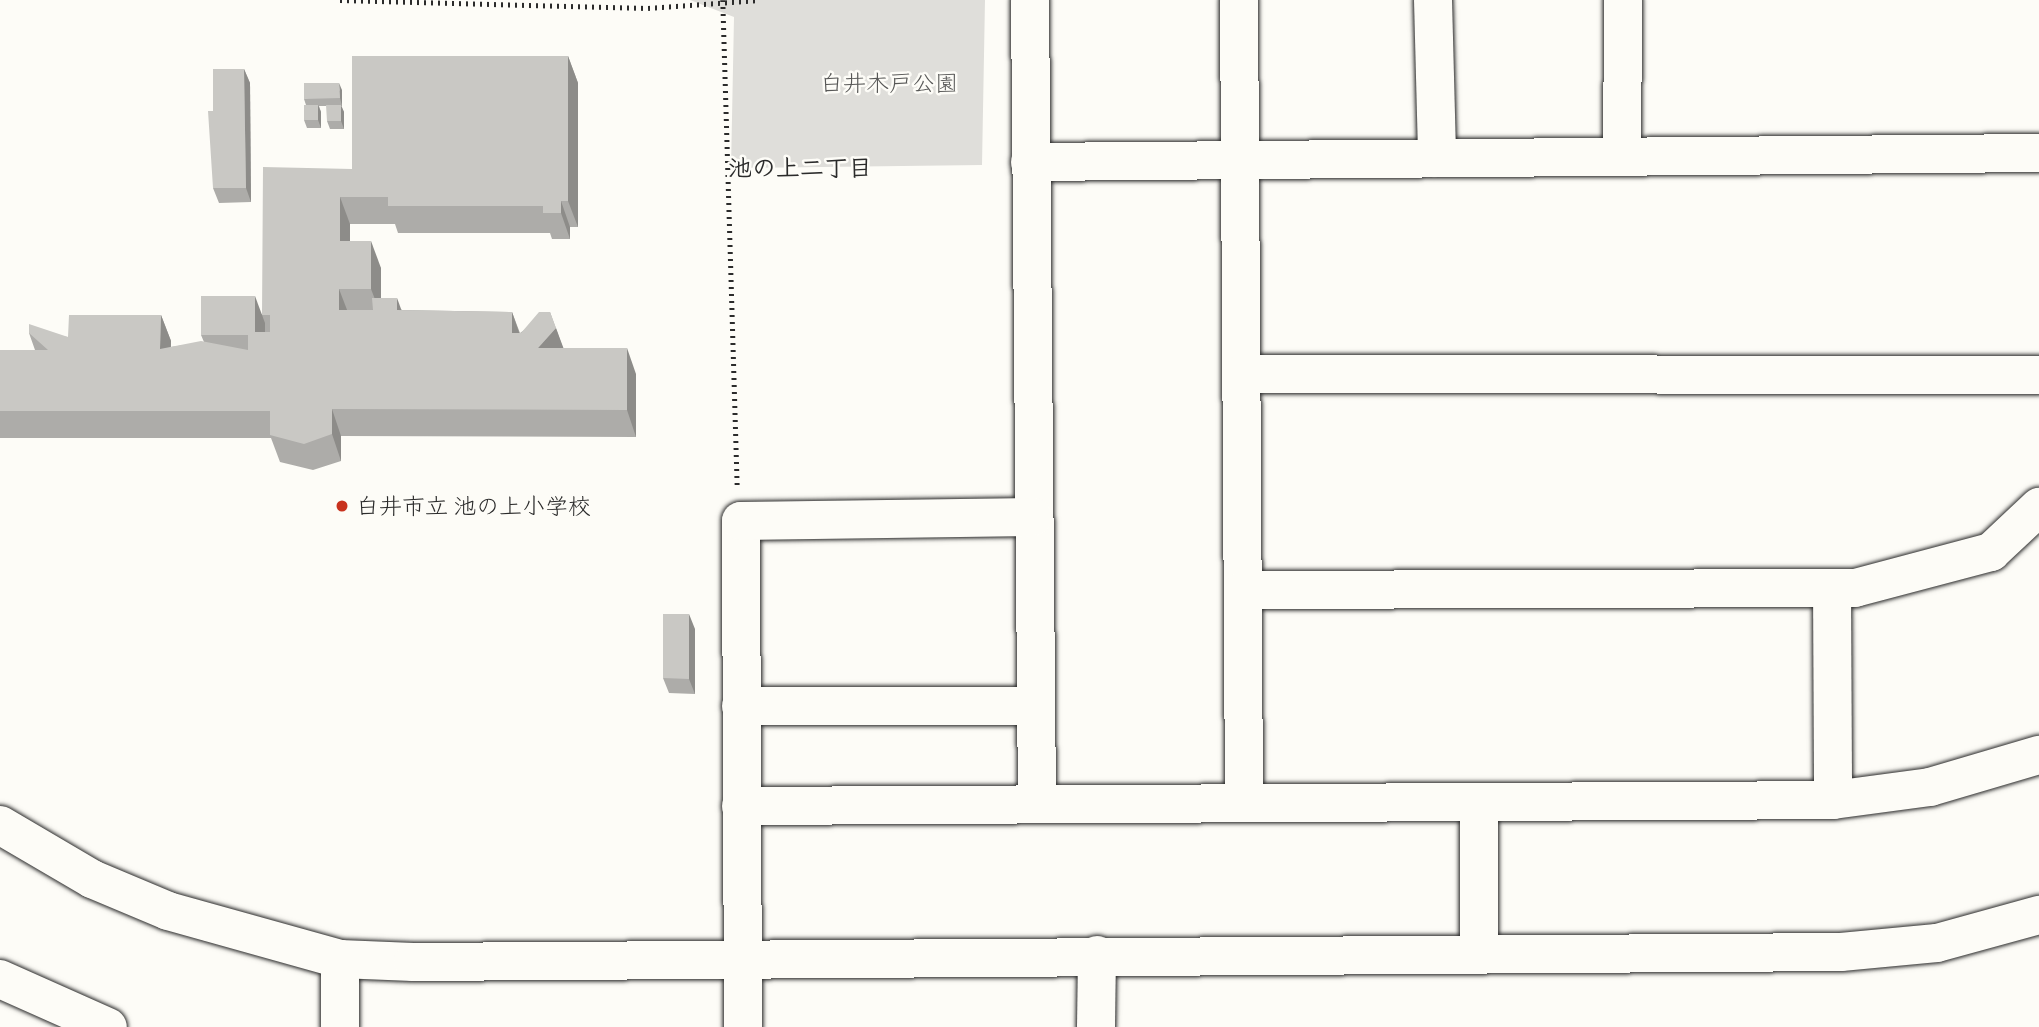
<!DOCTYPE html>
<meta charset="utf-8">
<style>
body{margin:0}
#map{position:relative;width:2039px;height:1027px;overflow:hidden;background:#fdfcf7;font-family:"Patrick Hand","Klee One",sans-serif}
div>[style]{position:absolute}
.green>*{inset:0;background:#dfdeda}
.path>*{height:4.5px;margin-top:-2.25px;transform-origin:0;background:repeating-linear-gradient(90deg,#2b2b2b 0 2px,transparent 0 7px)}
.roads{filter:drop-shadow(0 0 2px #2b2b2b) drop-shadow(0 0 2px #2b2b2b)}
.minor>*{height:38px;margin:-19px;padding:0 19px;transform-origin:19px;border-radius:19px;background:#fdfcf7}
.tertiary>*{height:38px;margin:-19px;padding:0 19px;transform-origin:19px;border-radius:19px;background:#fdfcf7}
.wall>*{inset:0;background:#adaca9}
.shaded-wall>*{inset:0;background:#8d8c89}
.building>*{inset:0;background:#c9c8c4}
.dots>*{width:19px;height:19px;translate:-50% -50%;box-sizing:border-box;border:4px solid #fdfcf7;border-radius:50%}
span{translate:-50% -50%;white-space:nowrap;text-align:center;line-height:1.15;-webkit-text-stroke:5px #fdfcf7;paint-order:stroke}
.park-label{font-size:23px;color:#585857}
.poi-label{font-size:23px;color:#2b2b2b}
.left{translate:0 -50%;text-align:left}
.neighbourhood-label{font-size:24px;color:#2b2b2b;font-weight:700}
</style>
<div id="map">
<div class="green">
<div style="clip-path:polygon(690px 0,985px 0,982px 165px,731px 168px,734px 17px)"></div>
</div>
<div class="path">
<div style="left:340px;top:0;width:308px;rotate:1.5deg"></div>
<div style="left:648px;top:8px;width:112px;rotate:-4.1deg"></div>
<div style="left:723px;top:0;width:485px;rotate:88.3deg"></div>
</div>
<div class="roads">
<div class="minor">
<div style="left:1030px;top:0;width:804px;rotate:89.5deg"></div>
<div style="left:1239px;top:0;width:803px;rotate:89.64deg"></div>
<div style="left:1433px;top:0;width:158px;rotate:88.5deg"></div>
<div style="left:1622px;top:156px;width:156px;rotate:-89.6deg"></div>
<div style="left:1030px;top:162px;width:1009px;rotate:-0.51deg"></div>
<div style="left:1242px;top:374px;width:797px;rotate:0.07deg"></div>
<div style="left:1832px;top:588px;width:212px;rotate:89.7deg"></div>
<div style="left:1244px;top:590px;width:611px;rotate:-0.19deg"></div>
<div style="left:1855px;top:588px;width:141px;rotate:-14.8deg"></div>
<div style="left:1991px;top:552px;width:66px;rotate:-43.2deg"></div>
<div style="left:741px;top:706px;width:295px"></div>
<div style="left:1479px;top:802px;width:151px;rotate:90deg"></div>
<div style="left:741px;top:806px;width:1092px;rotate:-0.31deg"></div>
<div style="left:1833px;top:800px;width:98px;rotate:-7.6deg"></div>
<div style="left:1930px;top:787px;width:114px;rotate:-16.4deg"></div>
<div style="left:0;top:979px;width:118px;rotate:24deg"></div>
<div style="left:340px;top:1027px;width:68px;rotate:-90deg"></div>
<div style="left:743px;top:1027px;width:506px;rotate:-90.23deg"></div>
<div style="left:741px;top:521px;width:292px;rotate:-0.8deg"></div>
<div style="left:1096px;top:1027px;width:72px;rotate:-89.2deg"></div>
</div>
<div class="tertiary">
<div style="left:0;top:825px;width:107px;rotate:30.4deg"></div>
<div style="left:92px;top:879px;width:82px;rotate:22.8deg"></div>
<div style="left:168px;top:911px;width:179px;rotate:15.6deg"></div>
<div style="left:340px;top:959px;width:73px;rotate:2.4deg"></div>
<div style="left:413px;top:962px;width:1428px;rotate:-0.4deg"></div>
<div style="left:1841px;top:952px;width:96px;rotate:-5.4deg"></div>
<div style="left:1937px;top:943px;width:106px;rotate:-15.4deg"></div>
</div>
</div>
<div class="wall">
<div style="clip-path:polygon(568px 56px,578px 83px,578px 227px,570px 227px,570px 239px,552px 239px,550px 233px,398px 233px,395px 224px,350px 224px,350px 241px,381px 268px,381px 298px,402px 310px,512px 312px,520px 333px,550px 312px,563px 348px,636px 374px,636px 437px,341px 436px,341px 461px,313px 470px,280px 462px,271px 438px,0 438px,0 350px,35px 350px,29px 333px,68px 337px,161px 315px,171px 341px,171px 347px,204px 342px,201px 335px,262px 314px,352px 169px)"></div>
<div style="clip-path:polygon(244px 69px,250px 83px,251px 202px,219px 203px,213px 188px,213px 111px)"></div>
<div style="clip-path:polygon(342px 90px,342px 106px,341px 106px,344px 112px,344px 129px,330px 129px,327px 121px,327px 106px,319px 106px,321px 112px,321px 128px,307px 128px,304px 120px,306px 105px,304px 99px)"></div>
<div style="clip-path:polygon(695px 629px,695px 694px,669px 693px,663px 678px)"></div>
</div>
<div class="shaded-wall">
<div style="clip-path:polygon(568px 56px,578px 83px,578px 227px,568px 201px)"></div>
<div style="clip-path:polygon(244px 69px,250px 83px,251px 202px,246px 188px)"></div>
<div style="clip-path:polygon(339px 83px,342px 90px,342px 106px,340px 98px)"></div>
<div style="clip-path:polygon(318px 105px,321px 112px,321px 128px,318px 120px)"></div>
<div style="clip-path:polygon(341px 105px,344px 112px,344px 129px,341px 121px)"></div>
<div style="clip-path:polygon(340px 197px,350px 224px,350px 268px,340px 241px)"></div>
<div style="clip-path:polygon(561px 201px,570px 227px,570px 239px,561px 213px)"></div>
<div style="clip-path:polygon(371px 241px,381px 268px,381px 315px,371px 289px)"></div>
<div style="clip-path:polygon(339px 289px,349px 315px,339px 310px)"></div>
<div style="clip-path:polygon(255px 296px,265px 323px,265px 358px,255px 332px)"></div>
<div style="clip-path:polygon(397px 298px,407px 325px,397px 310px)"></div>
<div style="clip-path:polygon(512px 312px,521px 338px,512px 333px)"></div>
<div style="clip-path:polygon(161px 315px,171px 341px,170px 376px,160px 349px)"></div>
<div style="clip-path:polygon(556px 328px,566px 355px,538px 348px)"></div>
<div style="clip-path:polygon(627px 348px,636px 374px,636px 437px,627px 410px)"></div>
<div style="clip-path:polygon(332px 409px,341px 436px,341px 461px,332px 434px)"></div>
<div style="clip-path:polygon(689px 614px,695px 629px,695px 694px,689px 679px)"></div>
</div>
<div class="building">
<div style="clip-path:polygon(352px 56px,568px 56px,568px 201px,561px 201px,561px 213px,543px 213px,543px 206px,388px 206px,388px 197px,340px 197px,340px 241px,371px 241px,371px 289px,339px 289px,339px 310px,373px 310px,372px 298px,397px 298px,397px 310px,512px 312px,512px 333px,521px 333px,539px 312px,550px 312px,556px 328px,538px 348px,627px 348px,627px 410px,332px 409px,332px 434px,304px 444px,270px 435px,270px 411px,0 411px,0 350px,48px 350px,29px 333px,29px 324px,68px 337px,69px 315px,161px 315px,160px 349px,201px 341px,248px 350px,248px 335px,201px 335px,201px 296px,255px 296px,255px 332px,270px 332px,270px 315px,262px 315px,263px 167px,352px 169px)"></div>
<div style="clip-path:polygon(213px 69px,244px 69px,246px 188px,213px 188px,208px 111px,213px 111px)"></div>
<div style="clip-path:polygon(304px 83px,339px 83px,340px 98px,304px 99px)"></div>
<div style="clip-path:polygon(304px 105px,318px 105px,318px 120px,304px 120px)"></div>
<div style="clip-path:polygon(326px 105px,341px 105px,341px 121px,327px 121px)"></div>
<div style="clip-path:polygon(663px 614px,689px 614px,689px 679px,663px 678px)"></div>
</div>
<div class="dots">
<div style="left:342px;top:506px;background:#c8321e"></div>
</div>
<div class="park-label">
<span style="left:889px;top:83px">白井木戸公園</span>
</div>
<div class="poi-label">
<span class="left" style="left:356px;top:506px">白井市立 池の上小学校</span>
</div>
<div class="neighbourhood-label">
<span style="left:800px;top:168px">池の上二丁目</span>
</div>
</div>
